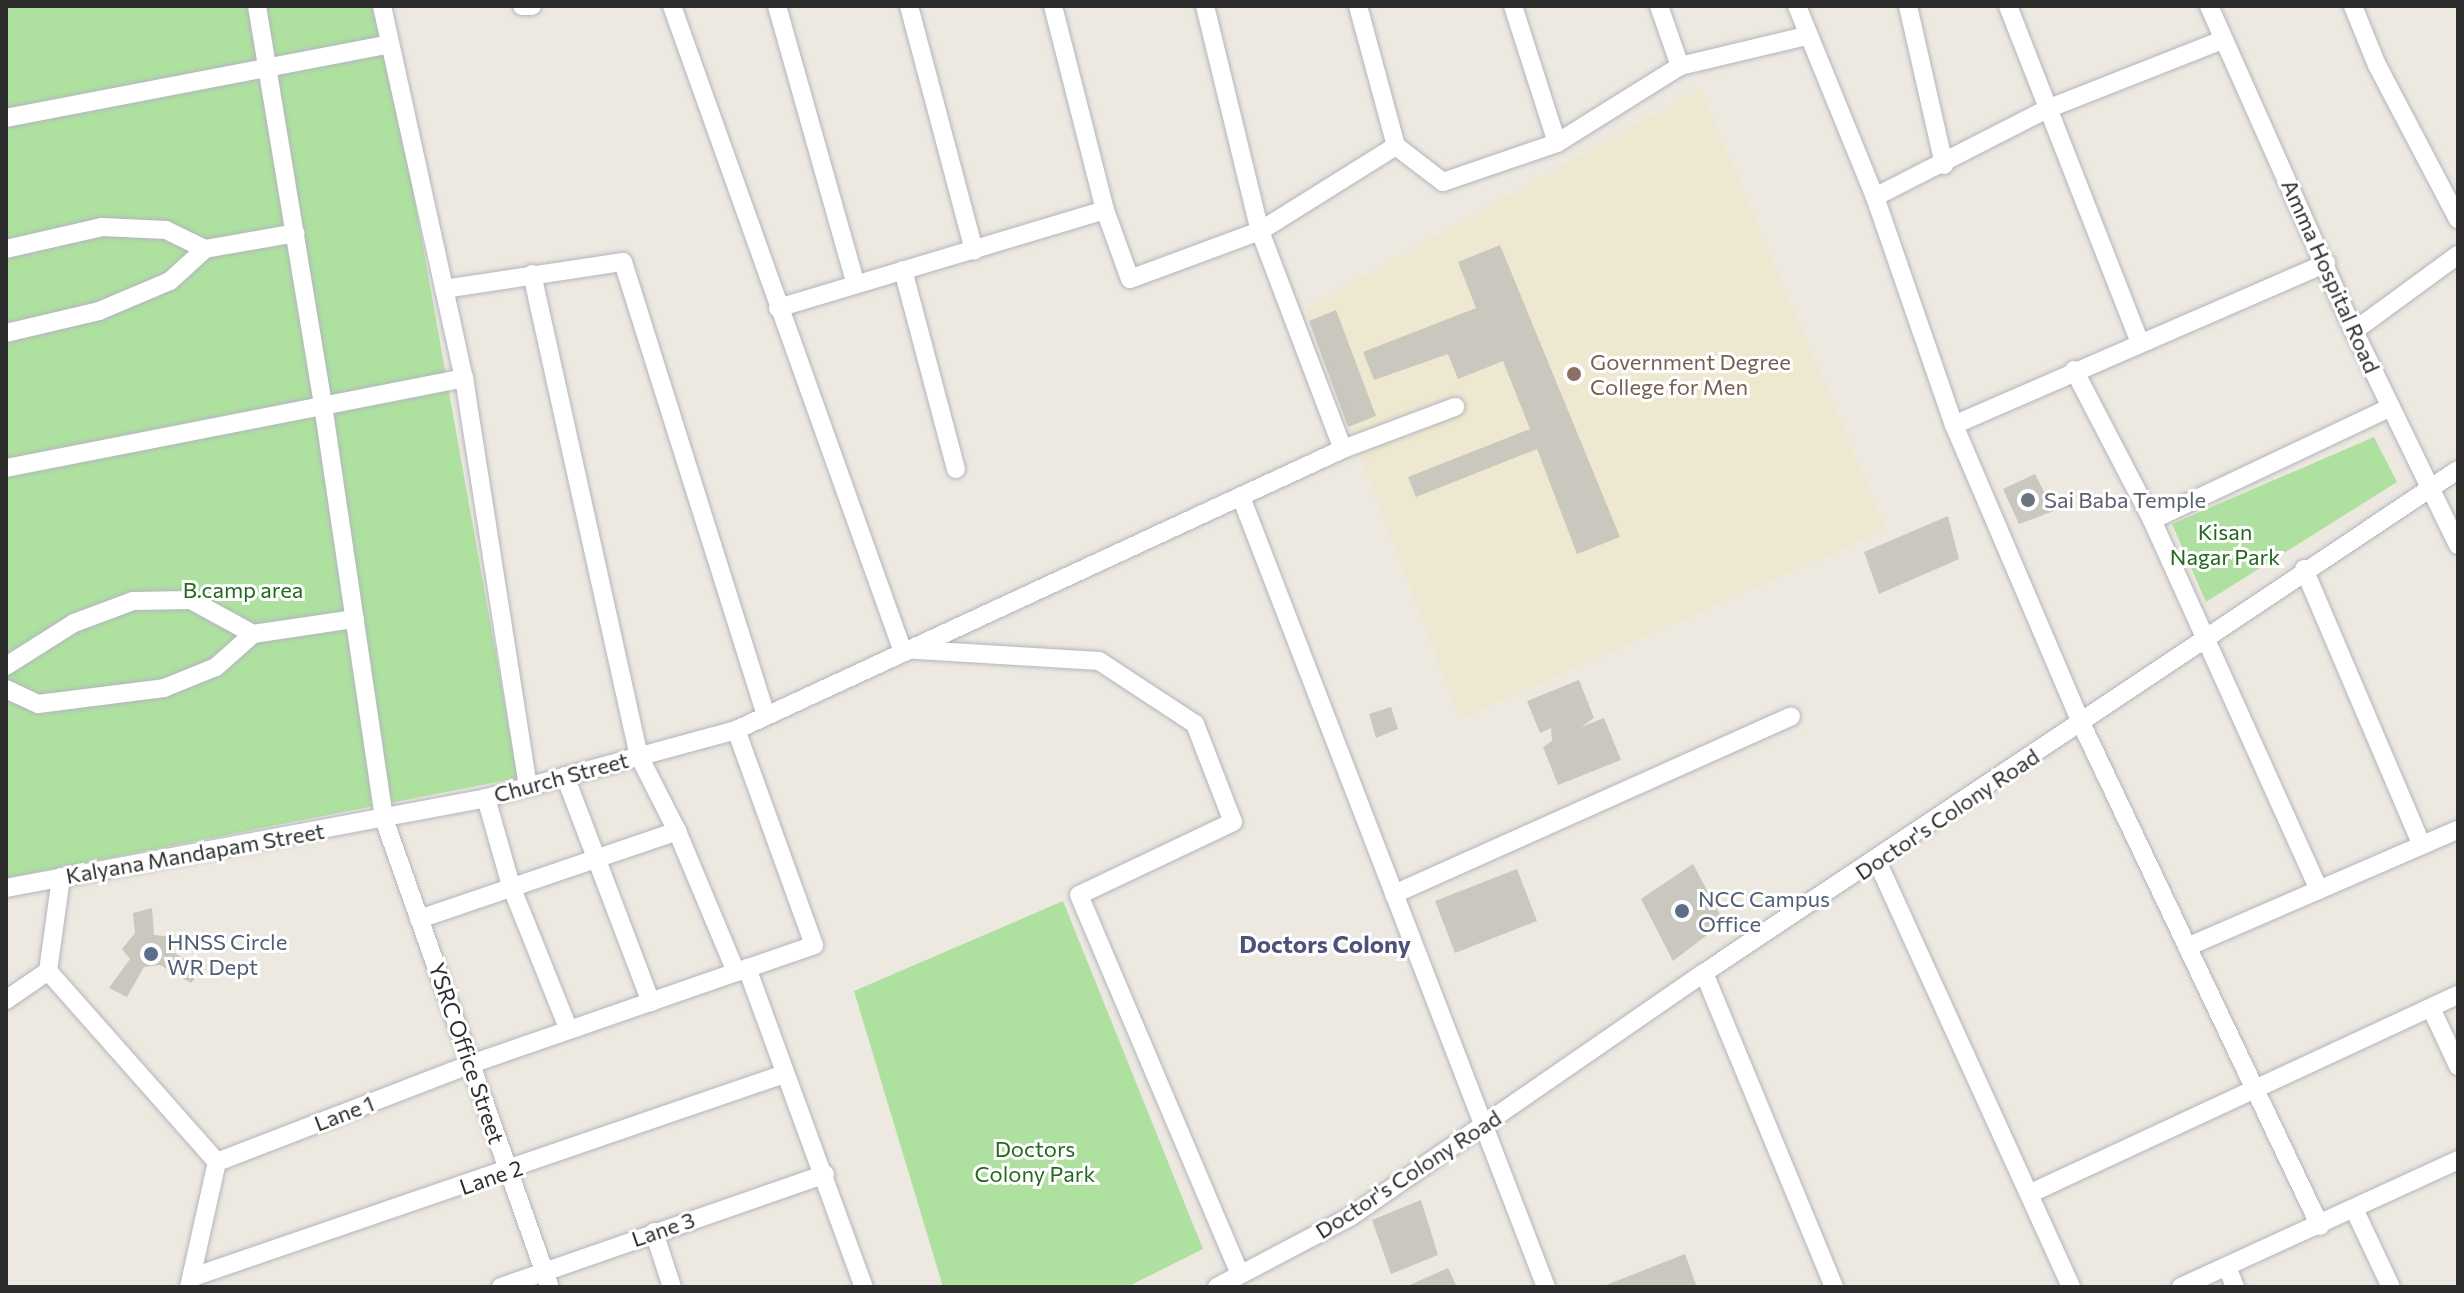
<!DOCTYPE html>
<style>
body{margin:0}
#map{position:relative;width:2464px;height:1293px;overflow:hidden;background:#ede9e0;font-family:Commissioner,sans-serif}
div>[style]{position:absolute}
.education>*{inset:0;background:#eee8d0}
.green>*{inset:0;background:#aee19f}
.building>*{inset:0;background:#c9c7be}
.roads{filter:drop-shadow(0 0 2px #b3b4bf) drop-shadow(0 0 2px #b3b4bf)}
.minor>*{height:18px;margin:-9px;padding:0 9px;transform-origin:9px;border-radius:9px;background:#fff}
.dots>*{width:22px;height:22px;translate:-50% -50%;box-sizing:border-box;border:4px solid #fff;border-radius:50%}
span{translate:-50% -50%;white-space:nowrap;text-align:center;line-height:1.15;-webkit-text-stroke:6px #fff;paint-order:stroke}
.street-label{font-size:22px;color:#2d2d2d}
.education-label{font-size:22px;color:#785e54}
.left{translate:0 -50%;text-align:left}
.worship-label{font-size:22px;color:#5b616d}
.park-label{font-size:22px;color:#24681e}
.service-label{font-size:22px;color:#4e5e75}
.neighbourhood-label{font-size:24px;color:#4e517c;font-weight:700}
.frame{position:absolute;inset:0;border:8px solid #2d2d2d;pointer-events:none}
</style>
<div id="map">
<div class="education">
<div style="clip-path:polygon(1700px 89px,1886px 529px,1460px 719px,1305px 309px)"></div>
</div>
<div class="green">
<div style="clip-path:polygon(6px 6px,380px 6px,518px 778px,6px 878px)"></div>
<div style="clip-path:polygon(2374px 437px,2397px 482px,2206px 602px,2172px 524px)"></div>
<div style="clip-path:polygon(1063px 901px,1203px 1249px,1127px 1287px,943px 1287px,854px 991px)"></div>
</div>
<div class="building">
<div style="clip-path:polygon(1500px 245px,1620px 537px,1577px 554px,1537px 449px,1416px 497px,1408px 477px,1530px 429px,1503px 361px,1458px 379px,1448px 354px,1374px 380px,1363px 352px,1476px 308px,1458px 262px)"></div>
<div style="clip-path:polygon(1336px 310px,1376px 416px,1348px 427px,1309px 321px)"></div>
<div style="clip-path:polygon(2035px 474px,2054px 511px,2019px 524px,2003px 489px)"></div>
<div style="clip-path:polygon(1948px 516px,1959px 559px,1879px 594px,1864px 552px)"></div>
<div style="clip-path:polygon(1579px 680px,1594px 718px,1581px 727px,1604px 718px,1621px 760px,1558px 785px,1543px 747px,1552px 741px,1551px 728px,1540px 733px,1527px 701px)"></div>
<div style="clip-path:polygon(1391px 707px,1398px 729px,1376px 738px,1369px 714px)"></div>
<div style="clip-path:polygon(1693px 864px,1724px 922px,1673px 961px,1641px 899px)"></div>
<div style="clip-path:polygon(1517px 869px,1537px 921px,1455px 953px,1435px 901px)"></div>
<div style="clip-path:polygon(152px 908px,154px 935px,174px 937px,168px 949px,202px 969px,191px 983px,160px 965px,144px 967px,127px 997px,109px 988px,130px 959px,122px 949px,135px 933px,133px 913px)"></div>
<div style="clip-path:polygon(1421px 1200px,1438px 1255px,1391px 1274px,1372px 1220px)"></div>
<div style="clip-path:polygon(1685px 1254px,1697px 1287px,1601px 1287px)"></div>
<div style="clip-path:polygon(1448px 1268px,1457px 1287px,1405px 1287px)"></div>
</div>
<div class="roads">
<div class="minor">
<div style="left:257px;top:6px;width:404px;rotate:80.6deg"></div>
<div style="left:323px;top:405px;width:418px;rotate:81.6deg"></div>
<div style="left:384px;top:819px;width:497px;rotate:70.5deg"></div>
<div style="left:382px;top:6px;width:381px;rotate:77.6deg"></div>
<div style="left:464px;top:378px;width:413px;rotate:81.1deg"></div>
<div style="left:522px;top:6px;width:10px"></div>
<div style="left:672px;top:6px;width:683px;rotate:70.32deg"></div>
<div style="left:902px;top:649px;width:197px;rotate:3.5deg"></div>
<div style="left:1099px;top:661px;width:115px;rotate:33.3deg"></div>
<div style="left:1195px;top:724px;width:105px;rotate:68.8deg"></div>
<div style="left:1233px;top:822px;width:170px;rotate:154.6deg"></div>
<div style="left:1079px;top:895px;width:412px;rotate:67deg"></div>
<div style="left:777px;top:6px;width:287px;rotate:74.2deg"></div>
<div style="left:909px;top:6px;width:253px;rotate:75.1deg"></div>
<div style="left:1053px;top:6px;width:211px;rotate:75.7deg"></div>
<div style="left:1105px;top:210px;width:73px;rotate:70.1deg"></div>
<div style="left:1130px;top:279px;width:139px;rotate:-20.3deg"></div>
<div style="left:1260px;top:231px;width:160px;rotate:-32deg"></div>
<div style="left:1396px;top:146px;width:59px;rotate:37.5deg"></div>
<div style="left:1443px;top:182px;width:120px;rotate:-18.9deg"></div>
<div style="left:1557px;top:143px;width:145px;rotate:-32deg"></div>
<div style="left:1680px;top:66px;width:130px;rotate:-13.4deg"></div>
<div style="left:1205px;top:6px;width:232px;rotate:76.3deg"></div>
<div style="left:1260px;top:231px;width:233px;rotate:69.2deg"></div>
<div style="left:1358px;top:6px;width:145px;rotate:74.8deg"></div>
<div style="left:1513px;top:6px;width:144px;rotate:72.2deg"></div>
<div style="left:1659px;top:6px;width:64px;rotate:70.7deg"></div>
<div style="left:1797px;top:6px;width:206px;rotate:67.8deg"></div>
<div style="left:1875px;top:197px;width:241px;rotate:70.9deg"></div>
<div style="left:1954px;top:425px;width:324px;rotate:66.9deg"></div>
<div style="left:2081px;top:723px;width:557px;rotate:64.59deg"></div>
<div style="left:1908px;top:6px;width:163px;rotate:77.2deg"></div>
<div style="left:2008px;top:6px;width:360px;rotate:68.6deg"></div>
<div style="left:2209px;top:6px;width:356px;rotate:66deg"></div>
<div style="left:2354px;top:331px;width:238px;rotate:64.1deg"></div>
<div style="left:2353px;top:6px;width:64px;rotate:67.9deg"></div>
<div style="left:2377px;top:65px;width:174px;rotate:62.3deg"></div>
<div style="left:6px;top:118px;width:390px;rotate:-10.9deg"></div>
<div style="left:1875px;top:197px;width:193px;rotate:-27.1deg"></div>
<div style="left:2047px;top:109px;width:188px;rotate:-21.5deg"></div>
<div style="left:6px;top:249px;width:98px;rotate:-12.9deg"></div>
<div style="left:102px;top:227px;width:64px;rotate:2.7deg"></div>
<div style="left:166px;top:230px;width:43px;rotate:26deg"></div>
<div style="left:903px;top:270px;width:206px;rotate:75.1deg"></div>
<div style="left:532px;top:274px;width:494px;rotate:77.5deg"></div>
<div style="left:639px;top:756px;width:84px;rotate:63.1deg"></div>
<div style="left:677px;top:831px;width:153px;rotate:67.3deg"></div>
<div style="left:444px;top:289px;width:181px;rotate:-8.6deg"></div>
<div style="left:623px;top:262px;width:473px;rotate:72.5deg"></div>
<div style="left:778px;top:308px;width:341px;rotate:-16.7deg"></div>
<div style="left:2354px;top:331px;width:129px;rotate:-36.2deg"></div>
<div style="left:6px;top:333px;width:96px;rotate:-13.3deg"></div>
<div style="left:99px;top:311px;width:77px;rotate:-22.9deg"></div>
<div style="left:170px;top:281px;width:47px;rotate:-42.4deg"></div>
<div style="left:205px;top:249px;width:92px;rotate:-10deg"></div>
<div style="left:2074px;top:370px;width:169px;rotate:62.5deg"></div>
<div style="left:2152px;top:520px;width:406px;rotate:65.7deg"></div>
<div style="left:1954px;top:425px;width:406px;rotate:-23.5deg"></div>
<div style="left:6px;top:468px;width:467px;rotate:-11.1deg"></div>
<div style="left:1241px;top:497px;width:847px;rotate:68.89deg"></div>
<div style="left:2152px;top:520px;width:264px;rotate:-25.3deg"></div>
<div style="left:2304px;top:569px;width:300px;rotate:66.9deg"></div>
<div style="left:6px;top:666px;width:80px;rotate:-32.3deg"></div>
<div style="left:74px;top:623px;width:63px;rotate:-20.4deg"></div>
<div style="left:133px;top:601px;width:58px;rotate:-1deg"></div>
<div style="left:191px;top:600px;width:71px;rotate:28.7deg"></div>
<div style="left:6px;top:689px;width:35px;rotate:25deg"></div>
<div style="left:38px;top:704px;width:127px;rotate:-7.2deg"></div>
<div style="left:164px;top:688px;width:56px;rotate:-22deg"></div>
<div style="left:216px;top:667px;width:50px;rotate:-41.7deg"></div>
<div style="left:253px;top:634px;width:103px;rotate:-8.4deg"></div>
<div style="left:565px;top:776px;width:242px;rotate:69.2deg"></div>
<div style="left:486px;top:798px;width:91px;rotate:74.1deg"></div>
<div style="left:511px;top:886px;width:155px;rotate:68.1deg"></div>
<div style="left:1877px;top:861px;width:468px;rotate:65.5deg"></div>
<div style="left:6px;top:888px;width:488px;rotate:-10.6deg"></div>
<div style="left:486px;top:798px;width:259px;rotate:-15.2deg"></div>
<div style="left:736px;top:730px;width:669px;rotate:-24.84deg"></div>
<div style="left:1343px;top:449px;width:120px;rotate:-20.6deg"></div>
<div style="left:1394px;top:894px;width:435px;rotate:-24.1deg"></div>
<div style="left:419px;top:919px;width:273px;rotate:-18.8deg"></div>
<div style="left:2187px;top:947px;width:295px;rotate:-23.4deg"></div>
<div style="left:747px;top:968px;width:340px;rotate:69.9deg"></div>
<div style="left:48px;top:971px;width:255px;rotate:48.5deg"></div>
<div style="left:1704px;top:973px;width:340px;rotate:67.5deg"></div>
<div style="left:6px;top:1000px;width:51px;rotate:-34.6deg"></div>
<div style="left:48px;top:971px;width:95px;rotate:-82.1deg"></div>
<div style="left:2431px;top:1008px;width:64px;rotate:65deg"></div>
<div style="left:217px;top:1162px;width:272px;rotate:-21.1deg"></div>
<div style="left:471px;top:1064px;width:363px;rotate:-19.1deg"></div>
<div style="left:814px;top:945px;width:229px;rotate:-109.9deg"></div>
<div style="left:2031px;top:1193px;width:471px;rotate:-24.9deg"></div>
<div style="left:2355px;top:1211px;width:84px;rotate:64.7deg"></div>
<div style="left:654px;top:1232px;width:58px;rotate:71.9deg"></div>
<div style="left:2227px;top:1267px;width:22px;rotate:68deg"></div>
<div style="left:196px;top:1276px;width:622px;rotate:-18.96deg"></div>
<div style="left:189px;top:1287px;width:128px;rotate:-77.4deg"></div>
<div style="left:501px;top:1287px;width:343px;rotate:-19.2deg"></div>
<div style="left:1217px;top:1287px;width:150px;rotate:-27.8deg"></div>
<div style="left:1350px;top:1217px;width:430px;rotate:-34.6deg"></div>
<div style="left:1704px;top:973px;width:906px;rotate:-33.71deg"></div>
<div style="left:2181px;top:1287px;width:305px;rotate:-24.6deg"></div>
</div>
</div>
<div class="dots">
<div style="left:1574px;top:374px;background:#8d6e63"></div>
<div style="left:2028px;top:500px;background:#6b7280"></div>
<div style="left:1682px;top:911px;background:#5c6f8a"></div>
<div style="left:151px;top:954px;background:#5c6f8a"></div>
</div>
<div class="street-label">
<span style="left:2331px;top:276px;rotate:66deg">Amma Hospital Road</span>
<span style="left:561px;top:777px;rotate:-15deg">Church Street</span>
<span style="left:1947px;top:814px;rotate:-34deg">Doctor's Colony Road</span>
<span style="left:195px;top:853px;rotate:-10deg">Kalyana Mandapam Street</span>
<span style="left:467px;top:1053px;rotate:71deg">YSRC Office Street</span>
<span style="left:344px;top:1113px;rotate:-21deg">Lane 1</span>
<span style="left:1408px;top:1174px;rotate:-33deg">Doctor's Colony Road</span>
<span style="left:491px;top:1177px;rotate:-19deg">Lane 2</span>
<span style="left:663px;top:1229px;rotate:-19deg">Lane 3</span>
</div>
<div class="education-label">
<span class="left" style="left:1590px;top:374px">Government Degree<br>College for Men</span>
</div>
<div class="worship-label">
<span class="left" style="left:2044px;top:500px">Sai Baba Temple</span>
</div>
<div class="park-label">
<span style="left:2225px;top:544px">Kisan<br>Nagar Park</span>
<span style="left:243px;top:590px">B.camp area</span>
<span style="left:1035px;top:1161px">Doctors<br>Colony Park</span>
</div>
<div class="service-label">
<span class="left" style="left:1698px;top:911px">NCC Campus<br>Office</span>
<span class="left" style="left:167px;top:954px">HNSS Circle<br>WR Dept</span>
</div>
<div class="neighbourhood-label">
<span style="left:1325px;top:944px">Doctors Colony</span>
</div>
<div class="frame"></div>
</div>
